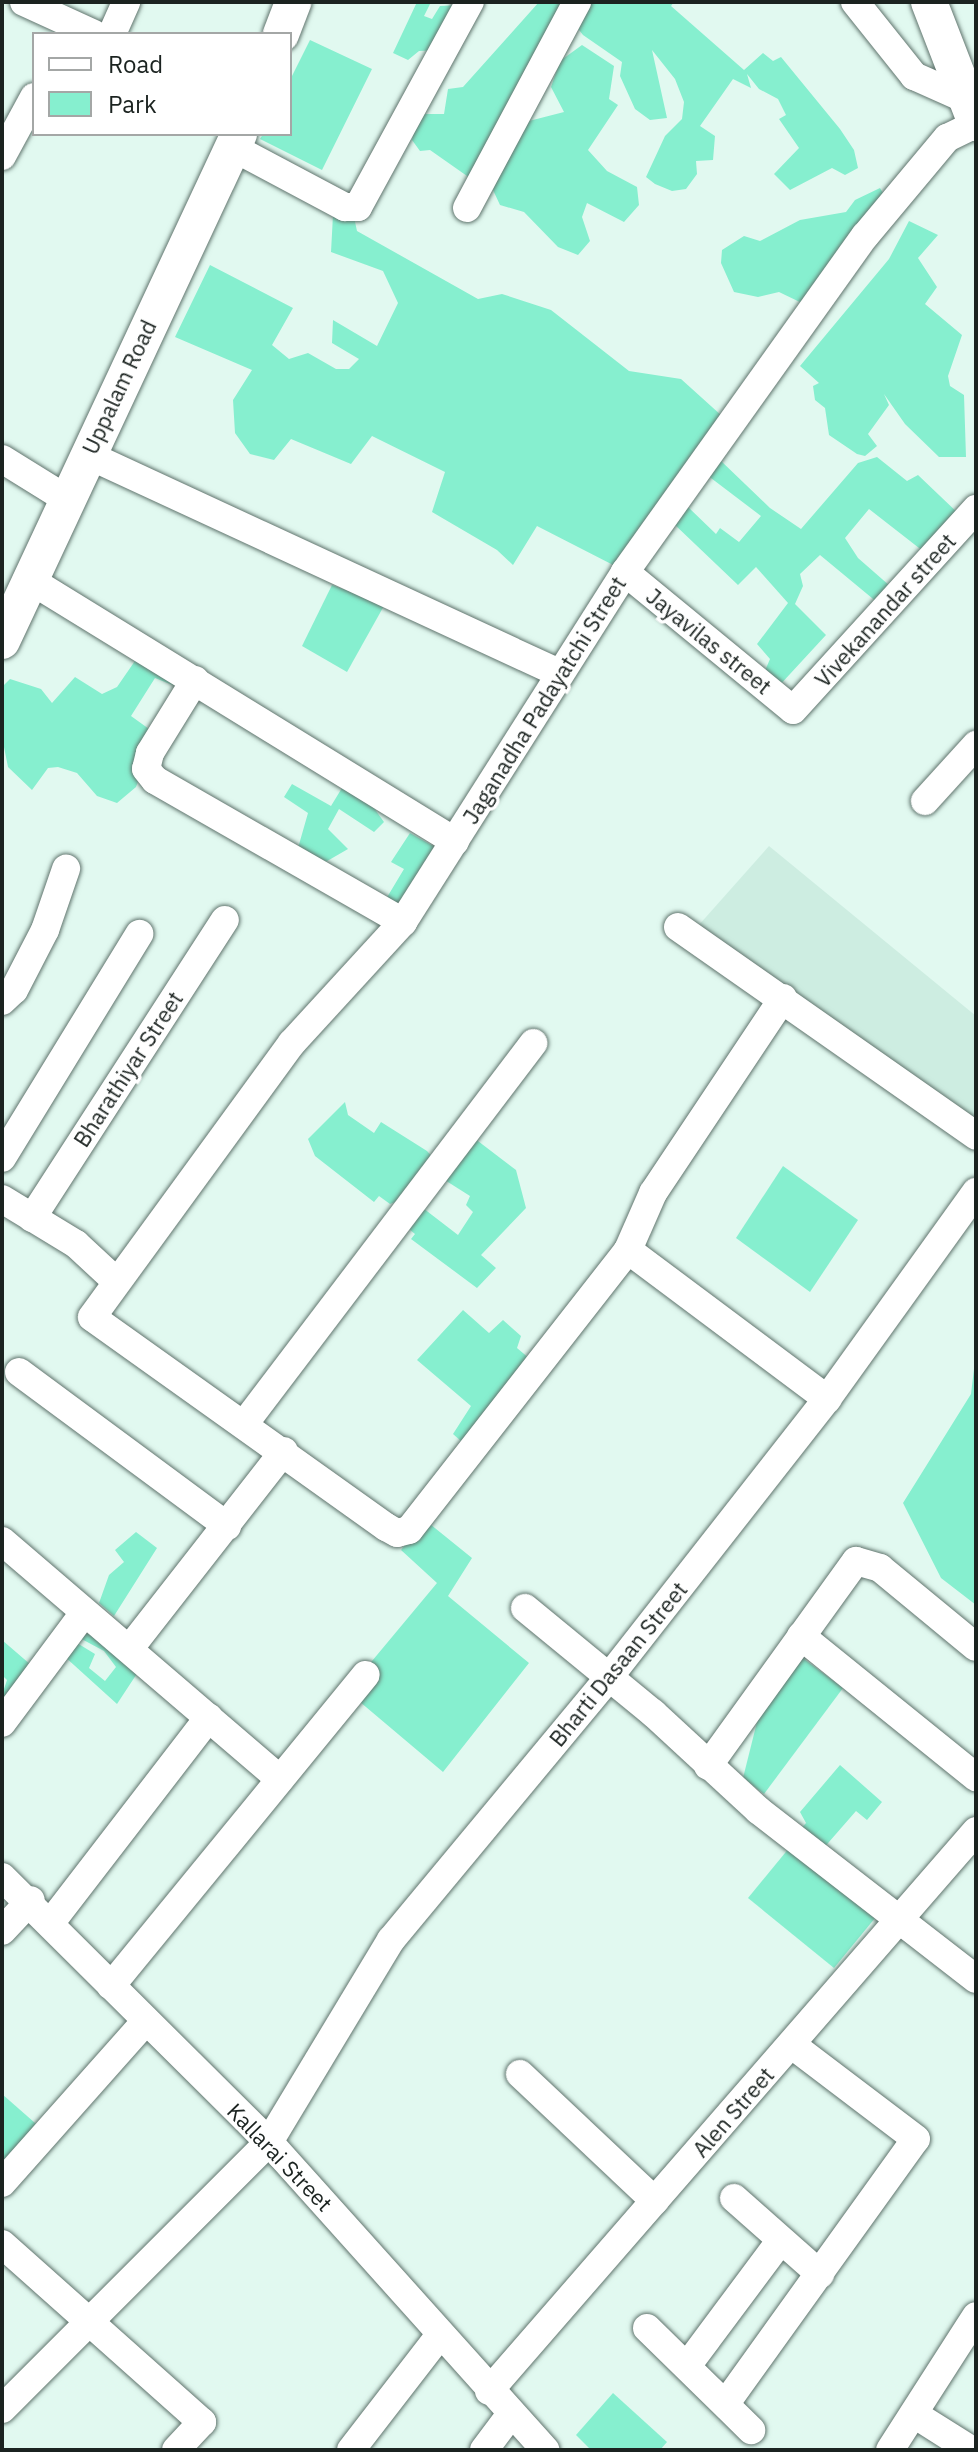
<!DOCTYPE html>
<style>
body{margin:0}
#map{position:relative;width:978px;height:2452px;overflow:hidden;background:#e1f9f0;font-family:"IBM Plex Sans",sans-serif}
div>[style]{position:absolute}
.built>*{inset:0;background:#cdede1}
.green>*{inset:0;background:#86efcf}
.roads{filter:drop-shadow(0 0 2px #60746d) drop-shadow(0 0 2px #60746d)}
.minor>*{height:28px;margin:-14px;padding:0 14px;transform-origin:14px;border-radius:14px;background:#fff}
.major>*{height:36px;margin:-18px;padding:0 18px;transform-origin:18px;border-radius:18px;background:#fff}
span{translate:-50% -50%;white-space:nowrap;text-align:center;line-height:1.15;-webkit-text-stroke:7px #fff;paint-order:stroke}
.street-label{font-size:22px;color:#1b2320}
.frame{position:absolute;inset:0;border:4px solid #1b2320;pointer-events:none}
.legend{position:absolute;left:32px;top:32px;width:260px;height:104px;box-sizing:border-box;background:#fff;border:2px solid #a4a7a6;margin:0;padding:10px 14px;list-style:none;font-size:24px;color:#1b2320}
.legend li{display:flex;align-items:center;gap:16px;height:40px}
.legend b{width:40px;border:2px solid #a4a7a6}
</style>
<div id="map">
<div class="built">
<div style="clip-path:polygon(769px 846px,976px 1016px,976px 1136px,690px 935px)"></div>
</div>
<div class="green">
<div style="clip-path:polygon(417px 2px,431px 2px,424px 16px,432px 19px,440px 6px,463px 5px,441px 50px,419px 51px,408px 60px,393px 53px)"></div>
<div style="clip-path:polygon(539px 2px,570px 2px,477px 183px,430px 150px,420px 151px,412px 140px,417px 114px,444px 114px,448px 89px,463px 87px)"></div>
<div style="clip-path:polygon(594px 2px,674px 2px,671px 6px,744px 70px,763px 53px,773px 61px,781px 57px,840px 129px,854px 150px,858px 168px,845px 175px,832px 168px,790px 190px,774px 174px,799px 148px,779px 119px,786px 115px,778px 99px,759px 89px,747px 74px,751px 88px,733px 79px,700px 126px,715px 136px,713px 160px,696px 161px,697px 174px,686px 189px,672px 191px,655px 184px,646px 177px,665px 136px,682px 119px,684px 102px,675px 79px,652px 50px,667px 118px,650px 120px,635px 109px,620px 76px,622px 62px,583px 35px,572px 21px,581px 5px)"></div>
<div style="clip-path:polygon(310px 40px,372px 69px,322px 170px,260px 139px,263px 134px,290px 134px,290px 80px)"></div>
<div style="clip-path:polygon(582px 45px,614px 66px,609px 99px,618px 105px,588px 150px,607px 171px,637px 187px,639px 205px,624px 222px,587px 203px,582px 217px,590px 241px,578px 255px,558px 247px,524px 212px,500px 205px,493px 190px,500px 164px,529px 121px,564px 112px,551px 87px,560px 61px)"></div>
<div style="clip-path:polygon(880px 188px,887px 200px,806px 305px,779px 292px,758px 297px,734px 292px,721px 263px,722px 250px,744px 236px,760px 241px,800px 220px,846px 212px,855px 200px)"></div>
<div style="clip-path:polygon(333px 215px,354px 217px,357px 231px,478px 299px,502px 294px,551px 310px,629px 371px,681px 379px,722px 416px,619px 568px,537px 526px,513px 565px,497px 550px,432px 512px,445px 472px,372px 436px,351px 464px,291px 439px,274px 460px,250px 454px,235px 433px,233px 400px,252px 370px,175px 337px,210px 265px,293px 308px,272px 345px,289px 359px,308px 353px,336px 369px,349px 369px,359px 359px,332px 343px,333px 320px,377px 346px,398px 303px,383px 271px,331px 252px)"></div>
<div style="clip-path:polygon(909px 221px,938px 235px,918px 258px,937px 287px,925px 304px,962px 335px,948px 376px,950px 386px,964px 395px,966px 457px,939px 457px,905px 424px,884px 394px,889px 405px,868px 434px,877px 446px,865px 456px,857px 454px,829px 435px,825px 408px,815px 400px,813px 386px,819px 383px,800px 366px,889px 259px)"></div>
<div style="clip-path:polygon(877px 457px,907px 481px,918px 475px,961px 516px,928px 555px,869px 509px,845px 538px,858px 558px,898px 593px,884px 608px,820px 555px,800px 574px,803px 586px,795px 604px,826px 635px,778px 687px,764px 673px,770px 659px,757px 644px,788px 603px,756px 567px,738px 585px,674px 524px,688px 507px,716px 534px,720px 528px,739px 542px,761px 516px,707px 475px,720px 460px,770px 508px,801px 529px,858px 463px)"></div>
<div style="clip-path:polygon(332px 585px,385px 604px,347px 672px,302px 646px)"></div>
<div style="clip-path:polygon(137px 658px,180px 688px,155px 678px,131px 716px,156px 734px,136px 787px,117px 803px,97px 796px,77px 773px,58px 767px,48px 768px,32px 790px,8px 767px,2px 737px,2px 687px,10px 679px,41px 689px,52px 703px,75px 677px,102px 694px,117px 687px)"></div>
<div style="clip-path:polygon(345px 783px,366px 797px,384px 822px,374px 832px,339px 809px,328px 829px,348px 849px,322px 864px,296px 855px,308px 813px,284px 797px,292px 784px,331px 806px)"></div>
<div style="clip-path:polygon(410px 833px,442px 851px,406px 910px,386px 899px,404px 869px,391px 862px)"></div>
<div style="clip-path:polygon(345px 1102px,348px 1115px,374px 1133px,381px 1122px,427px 1151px,437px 1162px,406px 1198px,390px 1204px,379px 1196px,374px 1202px,315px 1156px,308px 1139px)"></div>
<div style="clip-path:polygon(474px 1138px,516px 1170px,526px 1208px,481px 1255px,496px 1268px,477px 1288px,411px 1239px,415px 1234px,404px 1225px,419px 1205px,458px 1235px,473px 1212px,466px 1205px,470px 1196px,440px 1177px)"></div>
<div style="clip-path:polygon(783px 1166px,858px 1220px,810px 1292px,736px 1238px)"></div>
<div style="clip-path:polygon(463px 1310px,489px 1333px,503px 1320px,521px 1336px,517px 1348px,530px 1359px,471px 1450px,453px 1434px,471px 1406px,417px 1360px)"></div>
<div style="clip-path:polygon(976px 1352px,976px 1605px,941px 1578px,903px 1503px,971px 1394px)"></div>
<div style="clip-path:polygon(425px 1520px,472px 1558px,448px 1596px,529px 1663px,443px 1772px,347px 1691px,437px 1583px,401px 1550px)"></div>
<div style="clip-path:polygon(136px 1532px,157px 1548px,114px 1616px,99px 1603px,109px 1575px,124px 1562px,115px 1550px)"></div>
<div style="clip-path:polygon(95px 1632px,140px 1669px,117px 1704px,64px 1656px,77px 1643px,95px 1654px,89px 1668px,105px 1681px,116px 1667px,104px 1651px,76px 1636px)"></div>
<div style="clip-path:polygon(2px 1640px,38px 1671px,13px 1704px,2px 1695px,7px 1680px,2px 1675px)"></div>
<div style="clip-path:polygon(800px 1656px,843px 1688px,764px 1794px,743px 1778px,760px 1710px)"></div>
<div style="clip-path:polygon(840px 1765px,882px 1802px,867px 1820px,856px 1811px,822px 1850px,799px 1831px,806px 1823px,800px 1812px)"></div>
<div style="clip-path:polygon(794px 1842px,880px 1912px,834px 1968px,748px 1898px)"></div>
<div style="clip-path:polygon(2px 2094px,43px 2130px,10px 2166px,2px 2159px)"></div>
<div style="clip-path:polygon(613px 2393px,667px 2442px,660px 2450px,591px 2450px,576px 2435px)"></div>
</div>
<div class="roads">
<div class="minor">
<div style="left:24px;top:2px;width:77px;rotate:24.6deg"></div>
<div style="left:855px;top:2px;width:95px;rotate:51.4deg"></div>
<div style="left:914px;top:76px;width:57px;rotate:23.9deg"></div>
<div style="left:112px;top:34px;width:35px;rotate:-66deg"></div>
<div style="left:232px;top:147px;width:128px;rotate:28deg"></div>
<div style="left:345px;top:207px;width:13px"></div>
<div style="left:358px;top:207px;width:234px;rotate:-61.4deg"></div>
<div style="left:2px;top:156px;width:67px;rotate:-61.5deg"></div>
<div style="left:467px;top:208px;width:234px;rotate:-61.9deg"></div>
<div style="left:88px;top:455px;width:519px;rotate:24.84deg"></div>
<div style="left:2px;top:459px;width:74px;rotate:31.8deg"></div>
<div style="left:625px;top:572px;width:217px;rotate:39.4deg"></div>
<div style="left:793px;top:710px;width:272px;rotate:-47.7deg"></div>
<div style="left:30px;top:580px;width:499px;rotate:31.6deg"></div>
<div style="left:195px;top:680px;width:86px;rotate:121.7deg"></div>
<div style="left:150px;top:753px;width:16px;rotate:104deg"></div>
<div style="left:146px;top:769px;width:14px;rotate:51deg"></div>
<div style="left:155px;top:780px;width:286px;rotate:29.8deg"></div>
<div style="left:925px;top:801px;width:76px;rotate:-47.7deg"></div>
<div style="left:678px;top:927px;width:364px;rotate:35deg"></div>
<div style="left:783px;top:998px;width:234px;rotate:123.7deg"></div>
<div style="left:653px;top:1193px;width:62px;rotate:113.7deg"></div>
<div style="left:628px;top:1250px;width:355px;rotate:128deg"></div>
<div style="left:409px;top:1530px;width:12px;rotate:166deg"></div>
<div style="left:397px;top:1533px;width:13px;rotate:-151deg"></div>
<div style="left:386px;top:1527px;width:361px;rotate:-144.5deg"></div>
<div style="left:92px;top:1317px;width:339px;rotate:-53.9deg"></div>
<div style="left:292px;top:1043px;width:164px;rotate:-47.5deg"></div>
<div style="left:403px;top:922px;width:414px;rotate:-57.6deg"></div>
<div style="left:625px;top:572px;width:413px;rotate:-54.5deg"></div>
<div style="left:865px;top:236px;width:128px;rotate:-50.1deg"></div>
<div style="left:947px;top:138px;width:32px;rotate:-26deg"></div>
<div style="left:2px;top:1001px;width:16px;rotate:-43deg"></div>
<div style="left:14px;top:990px;width:68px;rotate:-62.7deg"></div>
<div style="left:45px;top:930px;width:65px;rotate:-71deg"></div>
<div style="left:2px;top:1158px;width:263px;rotate:-58.5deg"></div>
<div style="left:2px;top:1199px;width:87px;rotate:31.3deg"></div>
<div style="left:76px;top:1244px;width:54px;rotate:42.8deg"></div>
<div style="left:32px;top:1218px;width:355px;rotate:-57.1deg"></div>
<div style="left:628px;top:1250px;width:249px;rotate:36.8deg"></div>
<div style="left:19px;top:1372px;width:259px;rotate:36.5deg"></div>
<div style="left:245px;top:1423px;width:477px;rotate:-52.8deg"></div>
<div style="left:2px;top:1541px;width:366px;rotate:40.6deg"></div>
<div style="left:525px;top:1608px;width:166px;rotate:39.4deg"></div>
<div style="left:653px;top:1713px;width:143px;rotate:42.7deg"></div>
<div style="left:758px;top:1810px;width:276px;rotate:37.8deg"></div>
<div style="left:801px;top:1636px;width:225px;rotate:38.9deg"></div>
<div style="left:130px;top:1648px;width:250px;rotate:-52deg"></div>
<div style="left:2px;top:1723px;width:137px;rotate:-53.3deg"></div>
<div style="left:708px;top:1766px;width:253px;rotate:-54.2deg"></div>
<div style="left:856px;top:1561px;width:25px;rotate:16deg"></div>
<div style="left:880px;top:1568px;width:124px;rotate:39.5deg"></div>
<div style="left:2px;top:1877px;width:376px;rotate:44.8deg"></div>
<div style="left:269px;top:2142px;width:414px;rotate:48.1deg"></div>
<div style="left:52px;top:1921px;width:257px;rotate:-52.4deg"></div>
<div style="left:2px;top:1931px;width:42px;rotate:-46.9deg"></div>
<div style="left:111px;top:1986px;width:402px;rotate:-50.7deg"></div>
<div style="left:520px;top:2074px;width:185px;rotate:43.3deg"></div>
<div style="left:2px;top:2183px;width:217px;rotate:-48.4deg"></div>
<div style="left:734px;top:2198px;width:115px;rotate:41.5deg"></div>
<div style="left:2px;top:2244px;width:268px;rotate:41.7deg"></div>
<div style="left:202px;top:2422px;width:38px;rotate:133deg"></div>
<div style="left:647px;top:2328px;width:146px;rotate:44.4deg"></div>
<div style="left:687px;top:2366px;width:157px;rotate:-53.3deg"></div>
<div style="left:489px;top:2391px;width:742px;rotate:-48.99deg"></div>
<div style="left:726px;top:2403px;width:325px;rotate:-54.3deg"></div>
<div style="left:916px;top:2139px;width:156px;rotate:-142.8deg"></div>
<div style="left:2px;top:2409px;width:378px;rotate:-45deg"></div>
<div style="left:269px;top:2142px;width:236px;rotate:-58.9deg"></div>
<div style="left:391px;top:1940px;width:342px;rotate:-50.3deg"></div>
<div style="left:609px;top:1677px;width:353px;rotate:-51.9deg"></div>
<div style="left:827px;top:1399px;width:255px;rotate:-54.3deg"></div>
<div style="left:914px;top:2414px;width:67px;rotate:32.3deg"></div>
<div style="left:351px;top:2450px;width:145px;rotate:-52.3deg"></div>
<div style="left:484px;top:2450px;width:45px;rotate:-53.1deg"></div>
<div style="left:890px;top:2450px;width:159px;rotate:-57.3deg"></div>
</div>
<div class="major">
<div style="left:929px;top:2px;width:130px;rotate:68.8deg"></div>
<div style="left:281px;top:34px;width:34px;rotate:-69deg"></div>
<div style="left:2px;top:641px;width:560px;rotate:-64.95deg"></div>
</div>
</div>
<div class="street-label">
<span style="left:119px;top:387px;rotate:-65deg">Uppalam Road</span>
<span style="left:885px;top:610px;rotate:-48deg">Vivekanandar street</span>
<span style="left:709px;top:641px;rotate:39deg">Jayavilas street</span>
<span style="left:544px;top:700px;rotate:-58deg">Jaganadha Padayatchi Street</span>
<span style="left:128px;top:1069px;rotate:-57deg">Bharathiyar Street</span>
<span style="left:618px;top:1664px;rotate:-51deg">Bharti Dasaan Street</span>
<span style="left:733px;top:2112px;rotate:-49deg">Alen Street</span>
<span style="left:280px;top:2157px;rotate:46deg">Kallarai Street</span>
</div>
<div class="frame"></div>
<ul class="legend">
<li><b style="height:10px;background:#fff"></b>Road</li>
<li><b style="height:22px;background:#86efcf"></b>Park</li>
</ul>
</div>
